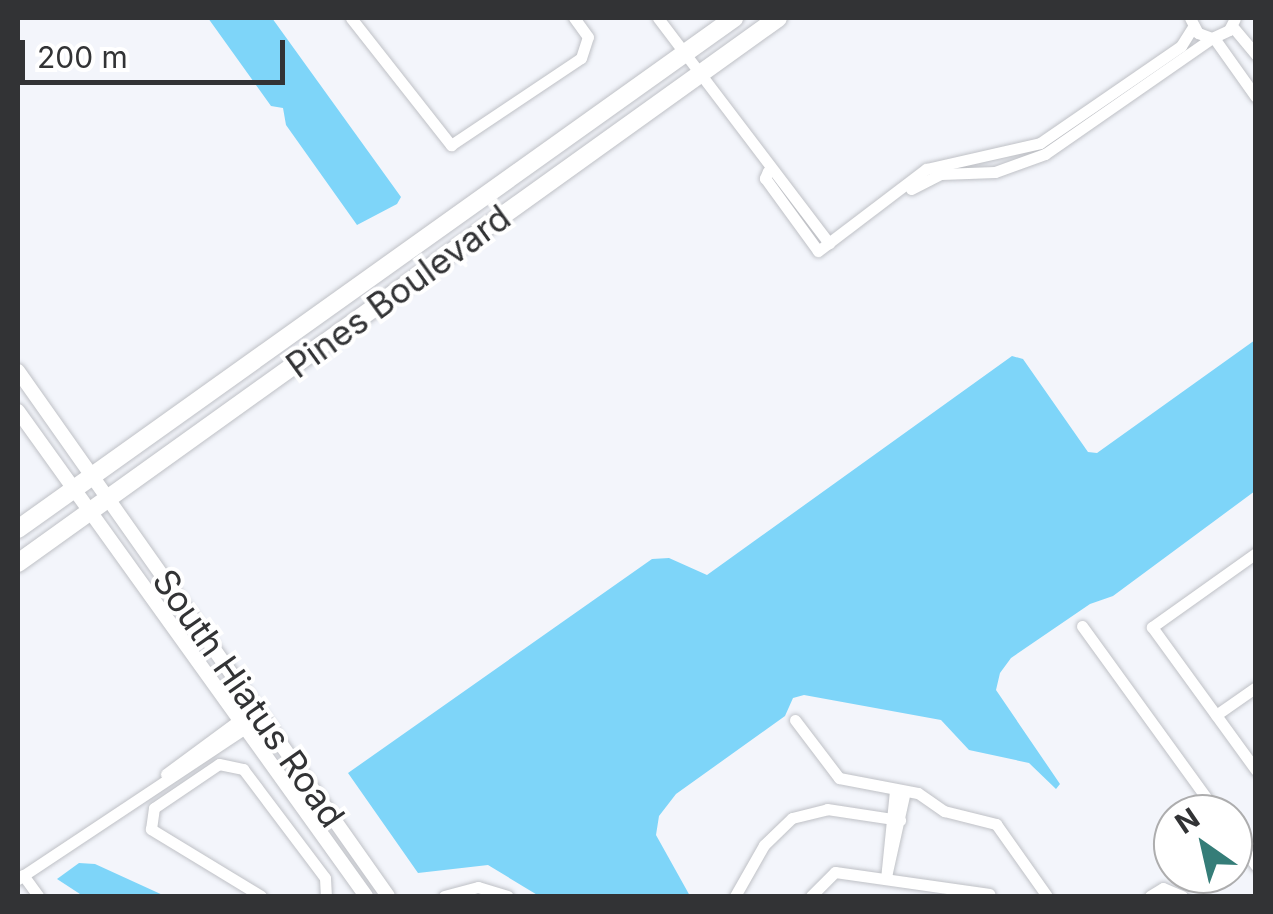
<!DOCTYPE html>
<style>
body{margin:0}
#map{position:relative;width:1273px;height:914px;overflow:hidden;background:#f3f5fb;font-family:Inter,sans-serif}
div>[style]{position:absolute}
.water>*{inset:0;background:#7ed5f9}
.roads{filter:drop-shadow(0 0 2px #bfc1c6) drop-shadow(0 0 2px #bfc1c6)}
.minor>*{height:11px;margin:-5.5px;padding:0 5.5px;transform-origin:5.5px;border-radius:5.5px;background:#fff}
.major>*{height:14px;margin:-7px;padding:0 7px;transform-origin:7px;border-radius:7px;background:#fff}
.highway>*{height:18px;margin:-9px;padding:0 9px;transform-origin:9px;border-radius:9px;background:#fff}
span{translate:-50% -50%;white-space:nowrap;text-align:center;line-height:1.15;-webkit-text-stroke:8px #fff;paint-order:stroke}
.street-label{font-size:35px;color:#323335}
.frame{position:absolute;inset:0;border:20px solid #323335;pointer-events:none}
.north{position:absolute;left:1153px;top:794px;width:100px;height:100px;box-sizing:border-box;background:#fff;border:2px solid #adadae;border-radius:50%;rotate:326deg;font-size:28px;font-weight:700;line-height:40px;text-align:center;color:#323335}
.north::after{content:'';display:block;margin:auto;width:35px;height:45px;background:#357d78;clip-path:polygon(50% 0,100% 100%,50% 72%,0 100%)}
.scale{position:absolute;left:20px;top:40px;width:265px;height:45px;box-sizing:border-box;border:5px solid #323335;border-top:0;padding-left:12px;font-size:30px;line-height:35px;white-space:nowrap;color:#323335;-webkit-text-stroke:8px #fff;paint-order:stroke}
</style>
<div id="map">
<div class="water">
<div style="clip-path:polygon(208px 18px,272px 18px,401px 197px,397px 204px,357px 225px,286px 125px,283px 108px,271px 106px)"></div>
<div style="clip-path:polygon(1255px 340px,1255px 491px,1113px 596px,1090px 604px,1011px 658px,1000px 673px,996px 690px,1060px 784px,1056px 789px,1029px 763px,969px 750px,941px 720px,804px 695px,793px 698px,785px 716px,676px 794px,659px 816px,656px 835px,690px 896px,539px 896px,488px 865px,418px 873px,348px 773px,652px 559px,669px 558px,707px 575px,1012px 356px,1023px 359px,1088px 452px,1097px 453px)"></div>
<div style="clip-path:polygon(79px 863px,95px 864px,165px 896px,83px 896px,57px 879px)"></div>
</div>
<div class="roads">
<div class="minor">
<div style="left:351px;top:18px;width:162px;rotate:51.8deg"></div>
<div style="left:451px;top:145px;width:156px;rotate:-33.8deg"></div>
<div style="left:581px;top:58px;width:22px;rotate:-72deg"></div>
<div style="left:588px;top:37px;width:24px;rotate:-126deg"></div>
<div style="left:658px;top:18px;width:283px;rotate:52.8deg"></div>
<div style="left:1190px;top:18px;width:17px;rotate:62deg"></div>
<div style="left:1198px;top:33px;width:15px;rotate:20deg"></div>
<div style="left:1212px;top:38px;width:19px;rotate:-25deg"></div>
<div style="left:1229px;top:30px;width:13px;rotate:-63deg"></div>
<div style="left:1232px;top:26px;width:38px;rotate:50deg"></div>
<div style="left:1214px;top:38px;width:72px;rotate:54.6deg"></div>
<div style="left:768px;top:171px;width:8px;rotate:113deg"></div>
<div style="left:765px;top:178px;width:90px;rotate:54deg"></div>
<div style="left:818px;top:251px;width:136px;rotate:-37.2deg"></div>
<div style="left:926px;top:169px;width:117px;rotate:-12.8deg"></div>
<div style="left:1040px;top:143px;width:171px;rotate:-34.5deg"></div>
<div style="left:1181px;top:46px;width:22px;rotate:-58deg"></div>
<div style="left:911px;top:189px;width:34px;rotate:-27deg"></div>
<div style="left:941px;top:174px;width:54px;rotate:-2.1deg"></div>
<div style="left:995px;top:172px;width:53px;rotate:-19.8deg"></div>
<div style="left:1045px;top:154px;width:203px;rotate:-34.8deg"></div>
<div style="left:1256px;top:553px;width:128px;rotate:144.6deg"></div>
<div style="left:1152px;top:627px;width:177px;rotate:54deg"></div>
<div style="left:1082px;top:626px;width:232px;rotate:54.1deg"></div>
<div style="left:1216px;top:715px;width:49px;rotate:-35deg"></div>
<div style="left:795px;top:720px;width:73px;rotate:52.8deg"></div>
<div style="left:839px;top:778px;width:80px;rotate:10.8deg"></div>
<div style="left:918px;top:793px;width:32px;rotate:35deg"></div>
<div style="left:944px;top:811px;width:54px;rotate:14deg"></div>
<div style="left:996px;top:824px;width:88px;rotate:54.7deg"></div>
<div style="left:166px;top:774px;width:91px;rotate:-36.5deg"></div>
<div style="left:1233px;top:834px;width:39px;rotate:54deg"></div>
<div style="left:887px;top:872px;width:83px;rotate:-77.5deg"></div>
<div style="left:23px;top:875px;width:26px;rotate:54deg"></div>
<div style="left:18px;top:879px;width:273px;rotate:-33.6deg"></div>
<div style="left:886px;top:879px;width:89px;rotate:-84.2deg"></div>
<div style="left:261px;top:896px;width:129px;rotate:-148.7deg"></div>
<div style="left:151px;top:829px;width:21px;rotate:-82deg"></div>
<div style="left:154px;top:808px;width:78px;rotate:-34.1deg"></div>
<div style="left:219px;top:764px;width:25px;rotate:12deg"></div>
<div style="left:243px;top:769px;width:136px;rotate:53deg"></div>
<div style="left:325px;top:878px;width:18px;rotate:87deg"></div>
<div style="left:444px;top:896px;width:35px;rotate:-15deg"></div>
<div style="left:478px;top:887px;width:31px;rotate:17deg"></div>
<div style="left:735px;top:896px;width:59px;rotate:-60.4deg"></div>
<div style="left:764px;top:845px;width:39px;rotate:-44deg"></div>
<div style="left:792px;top:818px;width:36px;rotate:-14deg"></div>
<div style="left:827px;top:809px;width:74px;rotate:8.6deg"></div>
<div style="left:811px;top:896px;width:34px;rotate:-45deg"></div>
<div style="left:835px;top:872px;width:156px;rotate:8.1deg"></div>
<div style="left:1150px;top:896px;width:15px;rotate:-32deg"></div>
<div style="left:1163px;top:888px;width:21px;rotate:23deg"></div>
</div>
<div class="major">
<div style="left:18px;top:371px;width:642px;rotate:54.83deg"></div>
<div style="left:18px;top:411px;width:597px;rotate:54.34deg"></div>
</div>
<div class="highway">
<div style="left:18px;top:529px;width:880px;rotate:-35.51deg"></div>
<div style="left:18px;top:563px;width:935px;rotate:-35.64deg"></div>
</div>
</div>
<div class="street-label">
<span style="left:398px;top:291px;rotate:-36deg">Pines Boulevard</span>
<span style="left:249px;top:698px;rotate:55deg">South Hiatus Road</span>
</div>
<div class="frame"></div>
<div class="north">N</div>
<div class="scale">200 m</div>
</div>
